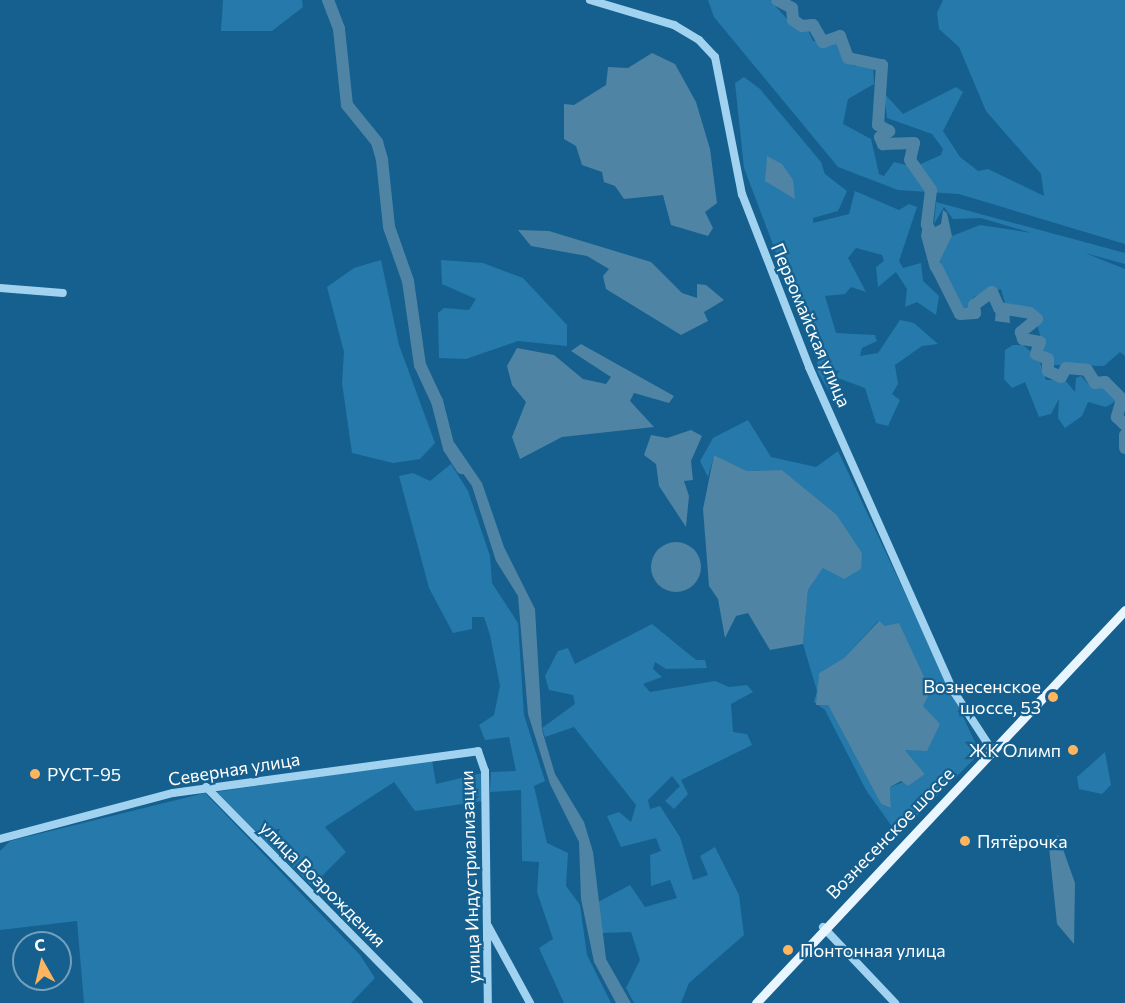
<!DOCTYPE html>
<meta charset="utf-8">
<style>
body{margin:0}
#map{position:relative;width:1125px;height:1003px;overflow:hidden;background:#15608f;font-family:Commissioner,sans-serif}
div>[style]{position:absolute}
.green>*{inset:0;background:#257aab}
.water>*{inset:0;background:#4f84a5}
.round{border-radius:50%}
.river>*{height:12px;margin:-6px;padding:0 6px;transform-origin:6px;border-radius:6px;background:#4f84a5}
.minor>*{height:8px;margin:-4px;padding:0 4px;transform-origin:4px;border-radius:4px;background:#a1d3f0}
.major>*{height:9px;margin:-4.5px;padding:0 4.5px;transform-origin:4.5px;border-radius:4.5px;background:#eaf6ff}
.dots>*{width:16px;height:16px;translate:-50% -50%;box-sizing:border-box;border:3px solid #15608f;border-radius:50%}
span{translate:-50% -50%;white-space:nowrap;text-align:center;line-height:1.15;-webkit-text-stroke:4.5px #15608f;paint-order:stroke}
.street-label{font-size:18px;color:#fff}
.poi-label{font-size:18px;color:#fff}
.right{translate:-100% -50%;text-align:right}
.left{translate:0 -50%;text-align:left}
.north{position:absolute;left:12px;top:931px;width:60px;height:60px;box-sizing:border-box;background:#15608f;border:2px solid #73a0bc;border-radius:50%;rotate:352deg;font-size:16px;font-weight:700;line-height:24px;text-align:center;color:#fff}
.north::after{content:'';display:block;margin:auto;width:21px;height:27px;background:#ffb560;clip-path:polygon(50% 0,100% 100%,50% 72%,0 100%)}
</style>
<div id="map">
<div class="green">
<div style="clip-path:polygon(223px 0,302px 0,303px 7px,272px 31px,221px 31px)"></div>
<div style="clip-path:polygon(708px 0,770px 0,796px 29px,808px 30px,813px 41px,836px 42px,854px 66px,873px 66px,874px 84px,848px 99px,843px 124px,871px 139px,879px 174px,884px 176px,894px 162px,914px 167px,941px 155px,943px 149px,932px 134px,887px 118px,884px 93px,903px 114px,956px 87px,963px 92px,943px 131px,960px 157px,978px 171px,988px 169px,1044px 196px,1041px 174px,986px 111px,959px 47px,939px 29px,937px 13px,943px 0,1125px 0,1125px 244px,959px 194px,898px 190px,838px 167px,714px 17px)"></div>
<div style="clip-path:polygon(744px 77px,760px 89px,821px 162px,825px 174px,847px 191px,838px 211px,813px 218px,813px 223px,849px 214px,855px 191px,899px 210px,909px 204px,917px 207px,899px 261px,903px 268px,921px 263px,923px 281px,939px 296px,936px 315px,917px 302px,905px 307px,907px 289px,896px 272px,878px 287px,876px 267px,884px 261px,882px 255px,856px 248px,848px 258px,866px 292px,851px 287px,845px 294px,825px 296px,836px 333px,875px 335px,877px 341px,862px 348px,860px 356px,878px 353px,900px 320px,914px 323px,938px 344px,922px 346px,895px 365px,898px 384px,892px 394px,900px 400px,888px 426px,876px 423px,865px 388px,835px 377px,841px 396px,836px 403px,817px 371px,818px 329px,802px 321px,744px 168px,735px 83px)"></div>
<div style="clip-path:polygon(936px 202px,1125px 253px,1125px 264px,1085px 253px,1125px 269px,1125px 356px,1120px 352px,1104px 366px,1054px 365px,1044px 350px,1033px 309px,1005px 303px,1001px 289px,973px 297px,971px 308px,962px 307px,938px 265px,952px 236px,980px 225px,1032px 233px,981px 218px,953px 219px,944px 207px,934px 224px)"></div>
<div style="clip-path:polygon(381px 260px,399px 345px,435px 443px,420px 459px,393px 463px,352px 453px,342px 383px,344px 352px,327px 287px,354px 268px)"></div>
<div style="clip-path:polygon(441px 260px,483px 263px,523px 278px,567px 325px,567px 346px,518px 341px,466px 359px,439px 358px,438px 313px,444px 308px,469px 310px,476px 299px,442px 284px)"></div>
<div style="clip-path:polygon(1013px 345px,1023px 345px,1039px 359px,1046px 380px,1065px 380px,1075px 392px,1076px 378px,1081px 376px,1091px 387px,1107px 386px,1116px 401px,1106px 407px,1088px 402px,1082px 416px,1065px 428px,1058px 418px,1059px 399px,1051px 414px,1039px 417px,1025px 382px,1012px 388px,1004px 379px,1005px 350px)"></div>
<div style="clip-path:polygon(evenodd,748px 420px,771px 457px,816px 467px,838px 451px,975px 742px,974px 759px,898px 835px,866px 790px,825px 710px,814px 702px,817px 691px,803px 644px,808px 590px,823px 568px,836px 514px,782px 470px,747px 471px,714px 455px,708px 477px,700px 461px,713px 438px,748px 420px,878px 621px,928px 716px,940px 724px,933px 735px,905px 750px,925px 774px,890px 787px,891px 808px,881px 804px,828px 705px,817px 705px,819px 673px,844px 658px,878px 621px)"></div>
<div style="clip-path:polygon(451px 464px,468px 491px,490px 556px,492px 583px,518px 623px,524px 715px,545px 781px,534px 786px,547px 843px,568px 853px,566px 886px,580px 905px,587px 955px,611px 1003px,564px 1003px,539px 948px,553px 939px,537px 892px,539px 862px,522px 861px,521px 790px,490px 792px,491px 772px,516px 771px,509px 737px,485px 740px,479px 725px,494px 715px,500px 686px,490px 635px,484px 617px,472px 617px,472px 629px,453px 633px,429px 588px,399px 476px,413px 473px,430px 481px)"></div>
<div style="clip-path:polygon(652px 624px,696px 660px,705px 660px,707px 668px,666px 669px,655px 662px,653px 669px,662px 677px,643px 684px,650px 692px,715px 681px,729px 687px,747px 685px,753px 692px,731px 704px,733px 732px,747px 734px,752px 745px,681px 780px,688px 794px,674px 809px,665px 801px,680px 786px,672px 776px,648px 800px,650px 809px,660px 806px,680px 837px,693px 880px,708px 875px,700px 856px,715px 847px,739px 895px,744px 935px,689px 983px,681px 1003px,634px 1003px,626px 988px,640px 960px,631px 932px,602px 933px,598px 902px,630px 885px,645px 907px,677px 898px,670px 880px,651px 886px,650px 855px,661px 851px,656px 838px,621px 847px,607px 816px,619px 812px,631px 822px,636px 805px,574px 727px,545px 737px,542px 728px,575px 704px,573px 695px,549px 690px,545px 676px,558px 651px,568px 648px,575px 664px)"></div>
<div style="clip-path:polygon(1105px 752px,1111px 785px,1102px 794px,1079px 789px,1077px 777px)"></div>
<div style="clip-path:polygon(432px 760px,436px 784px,482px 773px,483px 801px,415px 811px,394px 782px,325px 827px,346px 852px,312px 886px,216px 792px)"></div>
<div style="clip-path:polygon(205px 793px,360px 955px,375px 978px,351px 1003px,84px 1003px,77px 921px,0 930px,0 851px,10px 841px)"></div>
</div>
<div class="water">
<div style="clip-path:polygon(652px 53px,675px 64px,696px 102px,710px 149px,717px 203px,705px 212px,713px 228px,708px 236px,671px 225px,663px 195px,624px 199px,615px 186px,604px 182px,602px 172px,582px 165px,576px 146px,564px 139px,564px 104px,574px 105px,606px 85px,608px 67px,628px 68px)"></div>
<div style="clip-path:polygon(767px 156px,782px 164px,793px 180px,795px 199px,765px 181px)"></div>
<div style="clip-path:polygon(926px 209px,935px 227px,941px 224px,943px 210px,947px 213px,952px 236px,938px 265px,945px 281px,939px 282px,930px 269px,921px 236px)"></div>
<div style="clip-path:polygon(518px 230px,549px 231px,651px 262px,682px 293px,697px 298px,697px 284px,706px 285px,724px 300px,704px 312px,708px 321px,681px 335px,606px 289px,603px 276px,609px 269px,587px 256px,531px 246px)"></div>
<div style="clip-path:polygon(997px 297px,1000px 305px,1009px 307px,1010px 323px,995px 321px)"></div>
<div style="clip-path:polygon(581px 344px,674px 396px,669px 403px,634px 393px,630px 401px,654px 427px,562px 437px,520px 459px,512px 437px,526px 402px,512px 385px,507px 366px,517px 348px,554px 355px,583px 379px,606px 384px,611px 377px,571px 351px)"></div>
<div style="clip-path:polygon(691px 430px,702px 436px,691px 461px,693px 480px,684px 481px,689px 496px,686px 527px,659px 486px,656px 464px,644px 455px,651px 435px,667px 438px)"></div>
<div style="clip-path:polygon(454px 442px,482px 483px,504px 547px,535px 609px,542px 730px,555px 774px,584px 822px,593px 852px,606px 959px,631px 1003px,616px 1003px,594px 962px,581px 899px,579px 842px,550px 784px,528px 714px,518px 596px,496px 561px,472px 486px,454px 461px)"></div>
<div style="clip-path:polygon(714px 455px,747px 471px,782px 470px,836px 514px,862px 553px,861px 569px,844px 579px,823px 568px,808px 590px,803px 644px,770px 650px,748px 613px,736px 616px,725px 638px,718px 599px,709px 586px,703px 509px)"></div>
<div class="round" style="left:651px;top:542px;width:50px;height:50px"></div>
<div style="clip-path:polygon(879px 621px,885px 626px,899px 623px,925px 679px,928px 696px,923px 706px,940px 724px,927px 751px,905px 750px,925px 774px,908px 786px,901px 781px,890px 787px,891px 808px,881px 804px,828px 705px,816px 705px,819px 673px,844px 658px)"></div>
<div style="clip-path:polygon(1058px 835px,1075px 883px,1074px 944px,1057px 924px,1049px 847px)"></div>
</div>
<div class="river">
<div style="left:328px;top:0;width:31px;rotate:69deg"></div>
<div style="left:339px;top:29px;width:76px;rotate:84deg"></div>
<div style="left:347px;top:105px;width:48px;rotate:51deg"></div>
<div style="left:377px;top:142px;width:19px;rotate:74deg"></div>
<div style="left:382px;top:160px;width:67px;rotate:84deg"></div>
<div style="left:389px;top:227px;width:57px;rotate:70.6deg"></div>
<div style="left:408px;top:281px;width:85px;rotate:81.9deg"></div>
<div style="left:420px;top:365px;width:40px;rotate:65deg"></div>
<div style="left:437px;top:401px;width:49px;rotate:75.7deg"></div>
<div style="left:449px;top:448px;width:24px;rotate:57deg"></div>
<div style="left:777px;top:0;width:17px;rotate:28deg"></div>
<div style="left:792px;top:8px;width:12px;rotate:85deg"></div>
<div style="left:793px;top:20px;width:11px;rotate:34deg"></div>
<div style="left:802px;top:26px;width:11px;rotate:-5deg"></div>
<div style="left:813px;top:25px;width:20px;rotate:60deg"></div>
<div style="left:823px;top:42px;width:18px;rotate:-19deg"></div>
<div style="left:840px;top:36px;width:23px;rotate:70deg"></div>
<div style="left:848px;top:58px;width:35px;rotate:12deg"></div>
<div style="left:882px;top:65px;width:60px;rotate:93.8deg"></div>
<div style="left:878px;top:125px;width:13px;rotate:29deg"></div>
<div style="left:889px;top:131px;width:11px;rotate:146deg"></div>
<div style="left:880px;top:137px;width:8px;rotate:67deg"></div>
<div style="left:883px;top:144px;width:31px;rotate:-2deg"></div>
<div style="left:914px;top:143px;width:17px;rotate:103deg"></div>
<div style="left:910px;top:160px;width:37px;rotate:55deg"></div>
<div style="left:931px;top:190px;width:35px;rotate:97deg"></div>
<div style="left:937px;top:268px;width:51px;rotate:63.4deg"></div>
<div style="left:960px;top:314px;width:15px;rotate:-4deg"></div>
<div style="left:975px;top:313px;width:8px;rotate:-97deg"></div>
<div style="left:974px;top:305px;width:22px;rotate:-36deg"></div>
<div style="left:992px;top:292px;width:17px;rotate:66deg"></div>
<div style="left:999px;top:308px;width:31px;rotate:9deg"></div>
<div style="left:1030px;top:313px;width:9px;rotate:41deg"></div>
<div style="left:1037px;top:319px;width:21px;rotate:141deg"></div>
<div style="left:1021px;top:332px;width:7px;rotate:74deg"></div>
<div style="left:1023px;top:339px;width:17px;rotate:10deg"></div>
<div style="left:1040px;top:342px;width:13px;rotate:108deg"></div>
<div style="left:1036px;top:354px;width:13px;rotate:23deg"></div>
<div style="left:1048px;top:359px;width:12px;rotate:90deg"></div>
<div style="left:1048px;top:371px;width:14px;rotate:25deg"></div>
<div style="left:1061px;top:377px;width:10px;rotate:-61deg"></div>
<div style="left:1066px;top:368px;width:21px;rotate:5deg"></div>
<div style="left:1087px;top:370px;width:15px;rotate:58deg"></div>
<div style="left:1095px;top:383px;width:10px;rotate:-6deg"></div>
<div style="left:1105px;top:382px;width:24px;rotate:45deg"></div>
<div style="left:1122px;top:399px;width:19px;rotate:106deg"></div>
<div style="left:1117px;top:417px;width:11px;rotate:45deg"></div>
<div style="left:1125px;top:435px;width:13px;rotate:90deg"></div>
</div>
<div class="minor">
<div style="left:590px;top:0;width:88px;rotate:16.6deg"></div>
<div style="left:674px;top:25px;width:29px;rotate:31deg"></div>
<div style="left:699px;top:40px;width:23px;rotate:47deg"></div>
<div style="left:715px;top:57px;width:140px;rotate:78.9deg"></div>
<div style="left:742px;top:194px;width:186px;rotate:68.8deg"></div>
<div style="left:809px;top:367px;width:356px;rotate:66deg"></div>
<div style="left:954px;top:692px;width:69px;rotate:56.8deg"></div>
<div style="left:0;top:288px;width:63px;rotate:4.5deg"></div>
<div style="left:206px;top:787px;width:303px;rotate:45.4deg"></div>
<div style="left:0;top:839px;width:179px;rotate:-14.9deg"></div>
<div style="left:173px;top:793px;width:308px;rotate:-7.8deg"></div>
<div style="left:478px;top:751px;width:21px;rotate:71deg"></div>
<div style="left:485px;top:771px;width:232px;rotate:89.3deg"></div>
<div style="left:488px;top:926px;width:88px;rotate:61.4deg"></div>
<div style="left:823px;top:927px;width:105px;rotate:46.5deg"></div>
</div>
<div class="major">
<div style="left:756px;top:1003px;width:539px;rotate:-46.8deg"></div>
</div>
<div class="dots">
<div style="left:1053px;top:697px;background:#ffb560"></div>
<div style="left:1073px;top:750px;background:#ffb560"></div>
<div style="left:35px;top:774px;background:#ffb560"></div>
<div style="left:965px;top:841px;background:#ffb560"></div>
<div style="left:788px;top:950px;background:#ffb560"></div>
</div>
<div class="street-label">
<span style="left:811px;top:325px;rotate:67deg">Первомайская улица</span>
<span style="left:234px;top:769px;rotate:-9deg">Северная улица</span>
<span style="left:890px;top:833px;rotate:-46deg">Вознесенское шоссе</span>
<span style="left:470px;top:877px;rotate:-92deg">улица Индустриализации</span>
<span style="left:323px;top:884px;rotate:45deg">улица Возрождения</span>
</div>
<div class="poi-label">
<span class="right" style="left:1041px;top:697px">Вознесенское<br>шоссе, 53</span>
<span class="right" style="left:1061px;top:750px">ЖК Олимп</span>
<span class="left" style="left:47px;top:774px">РУСТ-95</span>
<span class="left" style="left:977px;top:841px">Пятёрочка</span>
<span class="left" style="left:800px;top:950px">Понтонная улица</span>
</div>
<div class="north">С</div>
</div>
